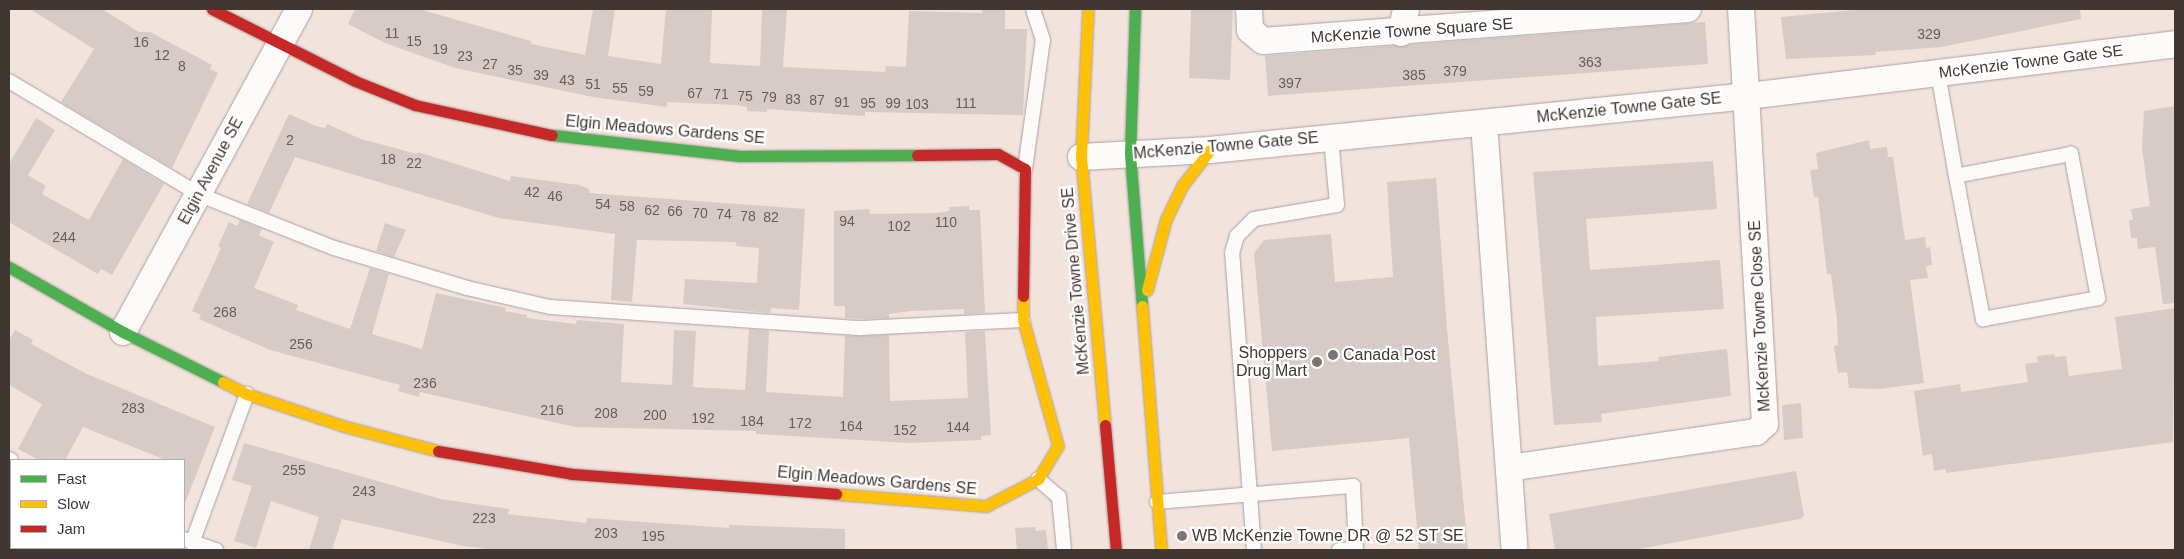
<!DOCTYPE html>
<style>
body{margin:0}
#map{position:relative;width:2184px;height:559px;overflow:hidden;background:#f2e3dd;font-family:Arial,sans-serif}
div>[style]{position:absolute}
.building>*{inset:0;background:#d7cbc7}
.roads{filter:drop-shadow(0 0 1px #aca09c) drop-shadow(0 0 1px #aca09c)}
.lane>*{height:14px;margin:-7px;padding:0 7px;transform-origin:7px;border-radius:7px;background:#fdfbfa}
.street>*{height:26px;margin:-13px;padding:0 13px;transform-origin:13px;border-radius:13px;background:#fdfbfa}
.fast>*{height:11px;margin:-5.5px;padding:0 5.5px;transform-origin:5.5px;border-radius:5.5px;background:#4caf50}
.slow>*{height:11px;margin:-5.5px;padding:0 5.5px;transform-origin:5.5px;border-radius:5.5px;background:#ffc107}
.jam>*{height:11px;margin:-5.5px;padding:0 5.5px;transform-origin:5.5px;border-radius:5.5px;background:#c62828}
.dots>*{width:14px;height:14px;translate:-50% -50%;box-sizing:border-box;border:2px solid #fff;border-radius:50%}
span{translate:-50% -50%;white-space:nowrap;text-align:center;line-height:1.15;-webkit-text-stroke:4.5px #fff;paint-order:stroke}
.number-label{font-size:14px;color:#675d59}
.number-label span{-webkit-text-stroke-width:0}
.street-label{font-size:16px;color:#403632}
.poi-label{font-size:16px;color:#403632}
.right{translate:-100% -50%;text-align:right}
.left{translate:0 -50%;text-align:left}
.frame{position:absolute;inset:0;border:10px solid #403632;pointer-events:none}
.legend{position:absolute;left:10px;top:459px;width:175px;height:90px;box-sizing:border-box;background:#fff;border:1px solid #b3afad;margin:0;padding:6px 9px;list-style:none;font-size:15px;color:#403632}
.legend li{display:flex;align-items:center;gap:10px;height:25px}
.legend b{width:25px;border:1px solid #b3afad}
</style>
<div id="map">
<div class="building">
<div style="clip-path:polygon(30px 9px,102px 9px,139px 32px,150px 32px,212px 65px,210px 69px,218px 73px,172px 168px,61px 102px,94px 49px)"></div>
<div style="clip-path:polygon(355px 9px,419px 9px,531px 41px,531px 44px,585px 55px,593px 9px,615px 9px,608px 56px,661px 64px,666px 9px,712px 9px,710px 63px,760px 66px,762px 9px,787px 9px,783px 67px,885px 72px,886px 66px,906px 67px,909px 11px,982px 13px,982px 9px,1005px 9px,1005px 29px,1027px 29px,1023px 115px,865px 112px,865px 116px,767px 109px,767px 112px,747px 111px,747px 107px,736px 105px,667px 102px,667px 107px,593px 97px,455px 68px,385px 43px,348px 24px)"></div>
<div style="clip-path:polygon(1191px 9px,1233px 9px,1230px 80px,1189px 78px)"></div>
<div style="clip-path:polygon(1864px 9px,2080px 9px,2081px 19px,1941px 47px,1875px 52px,1876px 55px,1786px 59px,1781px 17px)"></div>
<div style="clip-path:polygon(1705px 22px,1708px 64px,1268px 96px,1265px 56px)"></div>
<div style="clip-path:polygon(2175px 106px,2175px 303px,2163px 304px,2155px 247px,2138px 249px,2137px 238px,2131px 238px,2129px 220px,2133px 220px,2131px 209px,2150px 206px,2142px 148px,2144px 111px)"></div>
<div style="clip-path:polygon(289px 114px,316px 126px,325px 128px,327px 124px,361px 139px,417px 154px,418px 152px,510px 181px,511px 176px,579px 185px,589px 189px,589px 193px,805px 209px,799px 310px,771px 308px,770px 313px,683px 304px,685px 279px,757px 283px,759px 248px,736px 246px,736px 242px,637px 240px,632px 302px,611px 300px,615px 234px,499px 218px,295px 157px,269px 213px,247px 204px)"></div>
<div style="clip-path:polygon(36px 118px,55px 130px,28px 175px,46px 186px,42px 194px,89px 220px,123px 159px,164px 184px,112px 275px,101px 269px,98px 274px,9px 222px,9px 164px)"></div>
<div style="clip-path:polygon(1869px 140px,1870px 149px,1887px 147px,1888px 157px,1893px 157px,1905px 240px,1925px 237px,1926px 248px,1930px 247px,1932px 265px,1926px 266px,1928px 278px,1910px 280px,1924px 383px,1879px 389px,1849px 388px,1847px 372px,1838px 373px,1834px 346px,1838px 345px,1837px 320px,1831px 274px,1827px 274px,1818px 197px,1814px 197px,1810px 170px,1818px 169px,1816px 153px)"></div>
<div style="clip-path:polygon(1713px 161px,1717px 209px,1586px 219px,1590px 270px,1720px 260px,1724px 309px,1596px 317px,1598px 366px,1659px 361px,1658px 357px,1727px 349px,1731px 396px,1601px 414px,1602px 422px,1554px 425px,1533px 172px)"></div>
<div style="clip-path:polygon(1436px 178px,1447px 329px,1468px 550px,1419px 550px,1409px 438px,1272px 451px,1254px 253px,1264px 240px,1331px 234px,1335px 282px,1393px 277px,1387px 182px)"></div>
<div style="clip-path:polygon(969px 206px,969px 210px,980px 210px,985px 313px,964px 314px,964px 309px,911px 311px,889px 314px,889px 318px,861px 319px,845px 318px,845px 306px,834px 306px,834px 211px,869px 209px,870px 214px,938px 213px,949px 211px,949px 207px)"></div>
<div style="clip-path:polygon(240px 220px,262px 229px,259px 235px,274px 242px,254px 288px,298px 305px,296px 310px,350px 329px,370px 268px,389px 274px,372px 334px,422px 349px,436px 293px,506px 308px,505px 311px,527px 315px,527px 318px,576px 324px,577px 320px,624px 324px,621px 382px,672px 385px,674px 330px,696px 331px,693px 387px,745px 390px,749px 329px,769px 331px,766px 392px,843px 397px,845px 336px,889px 335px,890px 401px,968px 398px,965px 332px,985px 331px,991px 435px,981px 436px,981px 440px,909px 443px,756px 434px,756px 431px,575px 427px,420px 392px,419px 397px,398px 391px,400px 385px,270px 350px,199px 319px,201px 315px,192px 311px,221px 248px,218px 246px,229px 222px,237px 226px)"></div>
<div style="clip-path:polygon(385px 223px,406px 230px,394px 257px,376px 251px)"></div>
<div style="clip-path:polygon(2175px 308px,2173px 442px,1946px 473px,1946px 469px,1934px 471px,1932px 454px,1923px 456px,1914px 391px,1960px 384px,1961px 392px,2028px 382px,2025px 364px,2038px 362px,2037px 356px,2054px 354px,2055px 357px,2066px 356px,2069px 376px,2122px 369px,2115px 317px)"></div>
<div style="clip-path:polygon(15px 330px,33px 340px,31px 344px,87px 374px,215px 427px,185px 503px,184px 460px,166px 460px,83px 427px,65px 460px,39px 460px,18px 449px,42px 404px,9px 385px,9px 340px)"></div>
<div style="clip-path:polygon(1801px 403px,1803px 438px,1784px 440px,1782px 405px)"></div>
<div style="clip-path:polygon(244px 443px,441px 499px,509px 509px,508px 514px,586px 523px,587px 518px,729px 528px,729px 525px,845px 529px,845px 550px,498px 550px,463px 546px,342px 519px,332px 550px,309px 550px,319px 517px,271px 501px,256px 548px,234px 541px,252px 486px,232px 480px)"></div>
<div style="clip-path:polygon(1796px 471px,1804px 516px,1800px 519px,1634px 550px,1555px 550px,1549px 514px)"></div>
<div style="clip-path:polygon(1035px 527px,1036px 531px,1046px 530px,1048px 550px,1017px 550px,1015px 528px)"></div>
</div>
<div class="roads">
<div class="lane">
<div style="left:1938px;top:73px;width:105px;rotate:80.1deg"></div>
<div style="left:1956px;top:176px;width:146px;rotate:79.3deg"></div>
<div style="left:1983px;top:319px;width:117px;rotate:-10.3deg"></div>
<div style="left:2098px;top:298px;width:147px;rotate:-100.6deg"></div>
<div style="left:2071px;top:154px;width:117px;rotate:169.2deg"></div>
<div style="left:9px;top:81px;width:222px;rotate:30.8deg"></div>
<div style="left:200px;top:195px;width:144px;rotate:21.6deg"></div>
<div style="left:334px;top:248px;width:139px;rotate:16.7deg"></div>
<div style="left:467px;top:288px;width:85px;rotate:12.9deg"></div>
<div style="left:550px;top:307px;width:312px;rotate:3.9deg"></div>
<div style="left:861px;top:328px;width:162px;rotate:-2.8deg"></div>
<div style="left:1025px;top:169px;width:130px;rotate:-82.1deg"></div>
<div style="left:1043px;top:40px;width:33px;rotate:-108deg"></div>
<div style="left:9px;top:459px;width:2px;rotate:27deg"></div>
<div style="left:1038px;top:479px;width:28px;rotate:41deg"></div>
<div style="left:1059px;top:497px;width:53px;rotate:84.6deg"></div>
<div style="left:1157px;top:502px;width:197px;rotate:-4.7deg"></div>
<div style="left:1353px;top:486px;width:63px;rotate:87.3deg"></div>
<div style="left:1356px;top:549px;width:17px;rotate:177deg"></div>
<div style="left:184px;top:539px;width:34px;rotate:19deg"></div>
<div style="left:192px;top:543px;width:159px;rotate:-69.7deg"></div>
<div style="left:1254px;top:550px;width:298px;rotate:-94.2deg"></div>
<div style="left:1232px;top:253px;width:18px;rotate:-74deg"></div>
<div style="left:1237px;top:236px;width:24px;rotate:-45deg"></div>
<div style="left:1254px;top:219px;width:84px;rotate:-9.6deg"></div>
<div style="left:1337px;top:205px;width:67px;rotate:-95.1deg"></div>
</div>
<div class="street">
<div style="left:1249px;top:9px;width:21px;rotate:87deg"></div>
<div style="left:1250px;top:30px;width:17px;rotate:40deg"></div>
<div style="left:1263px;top:41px;width:426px;rotate:-4.3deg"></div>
<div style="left:1401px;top:33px;width:25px;rotate:-78deg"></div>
<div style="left:1484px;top:123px;width:424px;rotate:85.9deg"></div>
<div style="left:1081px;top:157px;width:129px;rotate:-3.1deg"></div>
<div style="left:1210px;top:150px;width:541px;rotate:-5.73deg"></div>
<div style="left:1748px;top:96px;width:430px;rotate:-6.9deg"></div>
<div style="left:123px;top:332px;width:368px;rotate:-61.4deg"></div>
<div style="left:1509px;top:468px;width:250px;rotate:-8.3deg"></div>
<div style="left:1756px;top:432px;width:12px;rotate:-42deg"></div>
<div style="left:1765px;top:424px;width:416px;rotate:-93.3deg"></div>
</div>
<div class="fast">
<div style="left:1135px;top:9px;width:145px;rotate:92deg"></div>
<div style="left:1130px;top:154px;width:152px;rotate:85.5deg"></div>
<div style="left:552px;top:135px;width:189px;rotate:6.4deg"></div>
<div style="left:740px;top:156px;width:177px;rotate:-0.3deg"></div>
<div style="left:9px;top:267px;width:131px;rotate:29.7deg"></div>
<div style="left:123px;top:332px;width:112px;rotate:26.6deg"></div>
</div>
<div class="slow">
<div style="left:1088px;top:9px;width:148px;rotate:92.7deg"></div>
<div style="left:1081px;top:157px;width:269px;rotate:84.9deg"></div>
<div style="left:1147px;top:290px;width:73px;rotate:-75deg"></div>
<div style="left:1166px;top:219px;width:37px;rotate:-64deg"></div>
<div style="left:1182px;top:186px;width:46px;rotate:-52.1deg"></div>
<div style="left:1142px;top:306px;width:245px;rotate:85.5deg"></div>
<div style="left:223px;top:382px;width:27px;rotate:27deg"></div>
<div style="left:247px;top:394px;width:101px;rotate:18.4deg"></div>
<div style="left:343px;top:426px;width:98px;rotate:14.7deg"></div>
<div style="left:836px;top:494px;width:150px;rotate:4.6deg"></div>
<div style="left:986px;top:506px;width:59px;rotate:-27.4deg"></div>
<div style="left:1038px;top:479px;width:39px;rotate:-59deg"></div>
<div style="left:1058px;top:446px;width:131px;rotate:-105.5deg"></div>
<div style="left:1023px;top:320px;width:24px;rotate:-90deg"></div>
</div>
<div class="jam">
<div style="left:212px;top:9px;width:160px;rotate:26.7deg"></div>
<div style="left:355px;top:81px;width:65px;rotate:21.8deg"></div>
<div style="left:415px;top:105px;width:140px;rotate:12.4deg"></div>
<div style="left:917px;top:155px;width:81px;rotate:-0.7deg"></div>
<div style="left:998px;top:154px;width:31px;rotate:29deg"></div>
<div style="left:1025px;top:169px;width:127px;rotate:90.9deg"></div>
<div style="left:1105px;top:425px;width:125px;rotate:85deg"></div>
<div style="left:438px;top:451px;width:136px;rotate:9.7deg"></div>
<div style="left:572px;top:474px;width:265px;rotate:4.3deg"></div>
</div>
</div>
<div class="dots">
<div style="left:1333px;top:355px;background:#7e736e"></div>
<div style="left:1317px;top:362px;background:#7e736e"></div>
<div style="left:1182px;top:536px;background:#7e736e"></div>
</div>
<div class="number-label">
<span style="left:392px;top:33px">11</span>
<span style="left:1929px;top:34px">329</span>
<span style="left:414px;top:41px">15</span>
<span style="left:141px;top:42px">16</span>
<span style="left:440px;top:49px">19</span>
<span style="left:162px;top:55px">12</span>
<span style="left:465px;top:56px">23</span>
<span style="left:1590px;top:62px">363</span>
<span style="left:490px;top:64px">27</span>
<span style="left:182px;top:66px">8</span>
<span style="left:515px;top:70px">35</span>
<span style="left:1455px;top:71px">379</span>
<span style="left:541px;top:75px">39</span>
<span style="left:1414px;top:75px">385</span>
<span style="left:567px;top:80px">43</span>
<span style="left:1290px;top:83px">397</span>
<span style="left:593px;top:84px">51</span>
<span style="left:620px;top:88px">55</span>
<span style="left:646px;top:91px">59</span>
<span style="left:695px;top:93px">67</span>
<span style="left:721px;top:94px">71</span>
<span style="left:745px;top:96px">75</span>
<span style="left:769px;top:97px">79</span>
<span style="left:793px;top:99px">83</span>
<span style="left:817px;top:100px">87</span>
<span style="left:842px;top:102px">91</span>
<span style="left:868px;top:103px">95</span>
<span style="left:893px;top:103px">99</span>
<span style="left:966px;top:103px">111</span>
<span style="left:917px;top:104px">103</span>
<span style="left:290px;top:140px">2</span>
<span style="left:388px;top:159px">18</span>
<span style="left:414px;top:163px">22</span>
<span style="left:532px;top:192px">42</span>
<span style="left:555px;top:196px">46</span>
<span style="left:603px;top:204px">54</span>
<span style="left:627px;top:206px">58</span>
<span style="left:652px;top:210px">62</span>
<span style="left:675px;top:211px">66</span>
<span style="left:700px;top:213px">70</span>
<span style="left:724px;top:214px">74</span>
<span style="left:748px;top:216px">78</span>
<span style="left:771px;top:217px">82</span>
<span style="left:847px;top:221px">94</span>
<span style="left:946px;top:222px">110</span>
<span style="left:899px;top:226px">102</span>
<span style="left:64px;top:237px">244</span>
<span style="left:225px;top:312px">268</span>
<span style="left:301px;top:344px">256</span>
<span style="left:425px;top:383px">236</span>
<span style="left:133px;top:408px">283</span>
<span style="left:552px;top:410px">216</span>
<span style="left:606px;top:413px">208</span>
<span style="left:655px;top:415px">200</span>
<span style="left:703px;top:418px">192</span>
<span style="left:752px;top:421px">184</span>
<span style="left:800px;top:423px">172</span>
<span style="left:851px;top:426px">164</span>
<span style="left:958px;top:427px">144</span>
<span style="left:905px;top:430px">152</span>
<span style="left:294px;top:470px">255</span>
<span style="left:364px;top:491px">243</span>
<span style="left:484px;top:518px">223</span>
<span style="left:606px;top:533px">203</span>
<span style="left:653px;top:536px">195</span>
</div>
<div class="street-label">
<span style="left:1412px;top:31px;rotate:-4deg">McKenzie Towne Square SE</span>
<span style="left:2031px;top:62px;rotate:-7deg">McKenzie Towne Gate SE</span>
<span style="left:1629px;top:108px;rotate:-6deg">McKenzie Towne Gate SE</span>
<span style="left:665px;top:130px;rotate:5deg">Elgin Meadows Gardens SE</span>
<span style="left:1226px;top:146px;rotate:-5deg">McKenzie Towne Gate SE</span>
<span style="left:211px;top:171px;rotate:-62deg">Elgin Avenue SE</span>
<span style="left:1076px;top:281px;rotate:-95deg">McKenzie Towne Drive SE</span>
<span style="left:1760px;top:316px;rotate:-93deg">McKenzie Towne Close SE</span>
<span style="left:877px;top:481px;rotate:5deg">Elgin Meadows Gardens SE</span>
</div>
<div class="poi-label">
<span class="right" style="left:1307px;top:362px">Shoppers<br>Drug Mart</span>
<span class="left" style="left:1343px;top:355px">Canada Post</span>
<span class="left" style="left:1192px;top:536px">WB McKenzie Towne DR @ 52 ST SE</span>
</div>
<div class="frame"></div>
<ul class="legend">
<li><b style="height:6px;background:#4caf50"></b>Fast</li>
<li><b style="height:6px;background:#ffc107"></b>Slow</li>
<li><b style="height:6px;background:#c62828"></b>Jam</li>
</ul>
</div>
